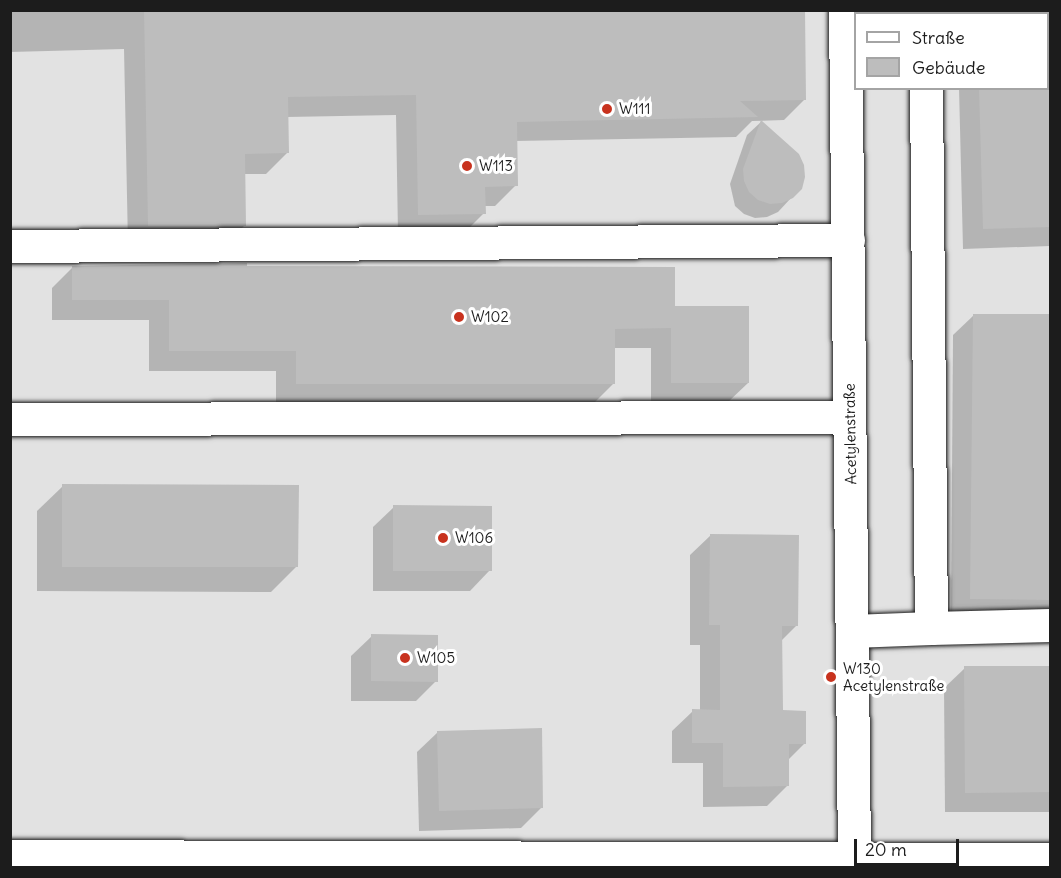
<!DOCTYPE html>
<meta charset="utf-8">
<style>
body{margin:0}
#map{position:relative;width:1061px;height:878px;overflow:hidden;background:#f2f2f2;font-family:Delius,sans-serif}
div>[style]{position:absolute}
.built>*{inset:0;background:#e2e2e2}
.shadow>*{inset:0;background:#0003}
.building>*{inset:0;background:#bdbdbd}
.roads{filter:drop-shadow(0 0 2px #1c1c1c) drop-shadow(0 0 2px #1c1c1c)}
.minor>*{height:33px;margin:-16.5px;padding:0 16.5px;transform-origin:16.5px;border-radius:16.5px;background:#fff}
.dots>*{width:16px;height:16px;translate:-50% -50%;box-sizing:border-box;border:3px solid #fff;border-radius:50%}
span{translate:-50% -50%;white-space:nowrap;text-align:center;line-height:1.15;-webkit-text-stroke:6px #fff;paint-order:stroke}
.poi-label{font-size:15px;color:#1c1c1c}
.left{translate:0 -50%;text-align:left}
.street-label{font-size:15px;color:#1c1c1c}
.frame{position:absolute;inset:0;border:12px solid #1c1c1c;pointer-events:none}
.legend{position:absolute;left:854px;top:12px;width:195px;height:78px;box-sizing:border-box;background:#fff;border:2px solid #a4a4a4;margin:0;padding:8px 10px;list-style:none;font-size:18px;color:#1c1c1c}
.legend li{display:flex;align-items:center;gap:12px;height:30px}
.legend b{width:30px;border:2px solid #a4a4a4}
.scale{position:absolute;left:854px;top:839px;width:105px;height:27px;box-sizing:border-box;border:3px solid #1c1c1c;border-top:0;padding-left:8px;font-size:18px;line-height:21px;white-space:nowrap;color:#1c1c1c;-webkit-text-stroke:4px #fff;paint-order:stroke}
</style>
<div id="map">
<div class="built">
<div style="clip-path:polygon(evenodd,11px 11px,1050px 11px,1050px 867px,11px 867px,11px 11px,856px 14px,1048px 14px,1048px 88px,856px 88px,856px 14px)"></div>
</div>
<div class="shadow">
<div style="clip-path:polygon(10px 10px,803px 10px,805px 99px,784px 120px,752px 121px,736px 137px,515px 141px,516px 185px,495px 206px,484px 206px,484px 213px,463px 234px,398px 235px,396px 115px,287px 117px,287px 153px,266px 174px,244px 174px,245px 225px,224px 246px,128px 246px,124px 49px,10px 52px)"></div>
<div style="clip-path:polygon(957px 10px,1050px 10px,1050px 246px,963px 249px,959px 88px,1048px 88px,1048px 14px,957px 14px)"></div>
<div style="clip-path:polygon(761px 122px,792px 197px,778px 212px,767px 217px,755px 218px,744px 214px,735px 206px,730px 184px,747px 135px)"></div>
<div style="clip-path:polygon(72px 268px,245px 268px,674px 308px,748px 383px,727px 403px,651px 403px,651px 348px,614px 348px,614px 383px,594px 403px,276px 403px,276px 371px,149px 371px,149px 320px,52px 320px,52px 288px)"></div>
<div style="clip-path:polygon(974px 315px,1050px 316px,1050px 620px,951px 619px,953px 335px)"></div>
<div style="clip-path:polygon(63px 486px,297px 566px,271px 592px,37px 591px,37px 511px)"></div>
<div style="clip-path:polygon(394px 507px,490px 570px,470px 591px,373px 591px,373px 527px)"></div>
<div style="clip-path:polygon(711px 535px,797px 625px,781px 641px,781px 712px,804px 744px,788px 760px,788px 785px,767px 806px,703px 807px,703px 763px,672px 763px,672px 731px,693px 711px,700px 711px,700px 645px,690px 645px,690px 555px)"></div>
<div style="clip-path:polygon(372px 636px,436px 681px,416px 701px,351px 701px,351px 656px)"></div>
<div style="clip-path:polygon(1050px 667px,1050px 812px,945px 812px,944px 688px,965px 668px)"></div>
<div style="clip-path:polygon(438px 732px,542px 807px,521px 828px,419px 831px,417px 752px)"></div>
</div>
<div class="building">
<div style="clip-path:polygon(144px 10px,805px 10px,806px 100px,740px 101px,758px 117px,517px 122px,518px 186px,485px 187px,486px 214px,418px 215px,416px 95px,288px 97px,289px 153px,245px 154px,246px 226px,148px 226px)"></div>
<div style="clip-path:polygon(979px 88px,1050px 88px,1050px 227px,983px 229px)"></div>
<div style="clip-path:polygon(761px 120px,799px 154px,804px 165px,805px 177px,802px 189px,793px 198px,782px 203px,770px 204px,758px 200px,749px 192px,744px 181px,743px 169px)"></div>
<div style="clip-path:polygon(247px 263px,247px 266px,675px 267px,675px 306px,749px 306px,749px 383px,671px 383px,671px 328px,615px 329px,615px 384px,296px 384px,296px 351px,169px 351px,169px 300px,72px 300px,72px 266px)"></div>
<div style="clip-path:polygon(973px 314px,1050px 314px,1050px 600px,970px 599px)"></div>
<div style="clip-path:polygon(62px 484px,299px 485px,298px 567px,62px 567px)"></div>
<div style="clip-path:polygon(393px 505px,492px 506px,492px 571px,393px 571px)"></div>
<div style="clip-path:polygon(710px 534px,799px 535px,798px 626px,782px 626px,783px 710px,806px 711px,806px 744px,789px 744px,789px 786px,723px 787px,723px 743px,692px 743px,692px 709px,720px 710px,720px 625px,709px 625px)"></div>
<div style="clip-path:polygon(371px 634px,438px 635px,438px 682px,371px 681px)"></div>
<div style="clip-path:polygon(964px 666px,1050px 666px,1050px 792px,965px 793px)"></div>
<div style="clip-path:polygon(542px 728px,543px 808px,439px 811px,437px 731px)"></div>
</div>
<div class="roads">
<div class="minor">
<div style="left:845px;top:10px;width:848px;rotate:89.39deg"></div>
<div style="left:925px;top:10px;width:4px;rotate:90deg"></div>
<div style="left:10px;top:246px;width:838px;rotate:-0.41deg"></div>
<div style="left:10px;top:419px;width:839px;rotate:-0.14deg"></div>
<div style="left:931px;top:628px;width:119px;rotate:-1.4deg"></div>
<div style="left:852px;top:631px;width:79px;rotate:-2.2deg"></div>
<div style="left:931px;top:628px;width:540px;rotate:-90.53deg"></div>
<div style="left:10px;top:856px;width:1040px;rotate:0.17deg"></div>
</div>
</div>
<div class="dots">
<div style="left:607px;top:109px;background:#c8321e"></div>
<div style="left:467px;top:166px;background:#c8321e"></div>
<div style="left:459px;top:317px;background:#c8321e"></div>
<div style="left:443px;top:538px;background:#c8321e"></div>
<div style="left:405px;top:658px;background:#c8321e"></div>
<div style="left:831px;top:677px;background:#c8321e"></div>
</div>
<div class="poi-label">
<span class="left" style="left:619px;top:109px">W111</span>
<span class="left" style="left:479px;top:166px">W113</span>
<span class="left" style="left:471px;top:317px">W102</span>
<span class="left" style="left:455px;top:538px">W106</span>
<span class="left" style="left:417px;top:658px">W105</span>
<span class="left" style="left:843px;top:677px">W130<br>Acetylenstraße</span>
</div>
<div class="street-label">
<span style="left:850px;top:434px;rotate:-91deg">Acetylenstraße</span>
</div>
<div class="frame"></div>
<ul class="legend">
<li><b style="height:8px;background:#fff"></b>Straße</li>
<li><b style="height:16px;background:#bdbdbd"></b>Gebäude</li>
</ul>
<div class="scale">20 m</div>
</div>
